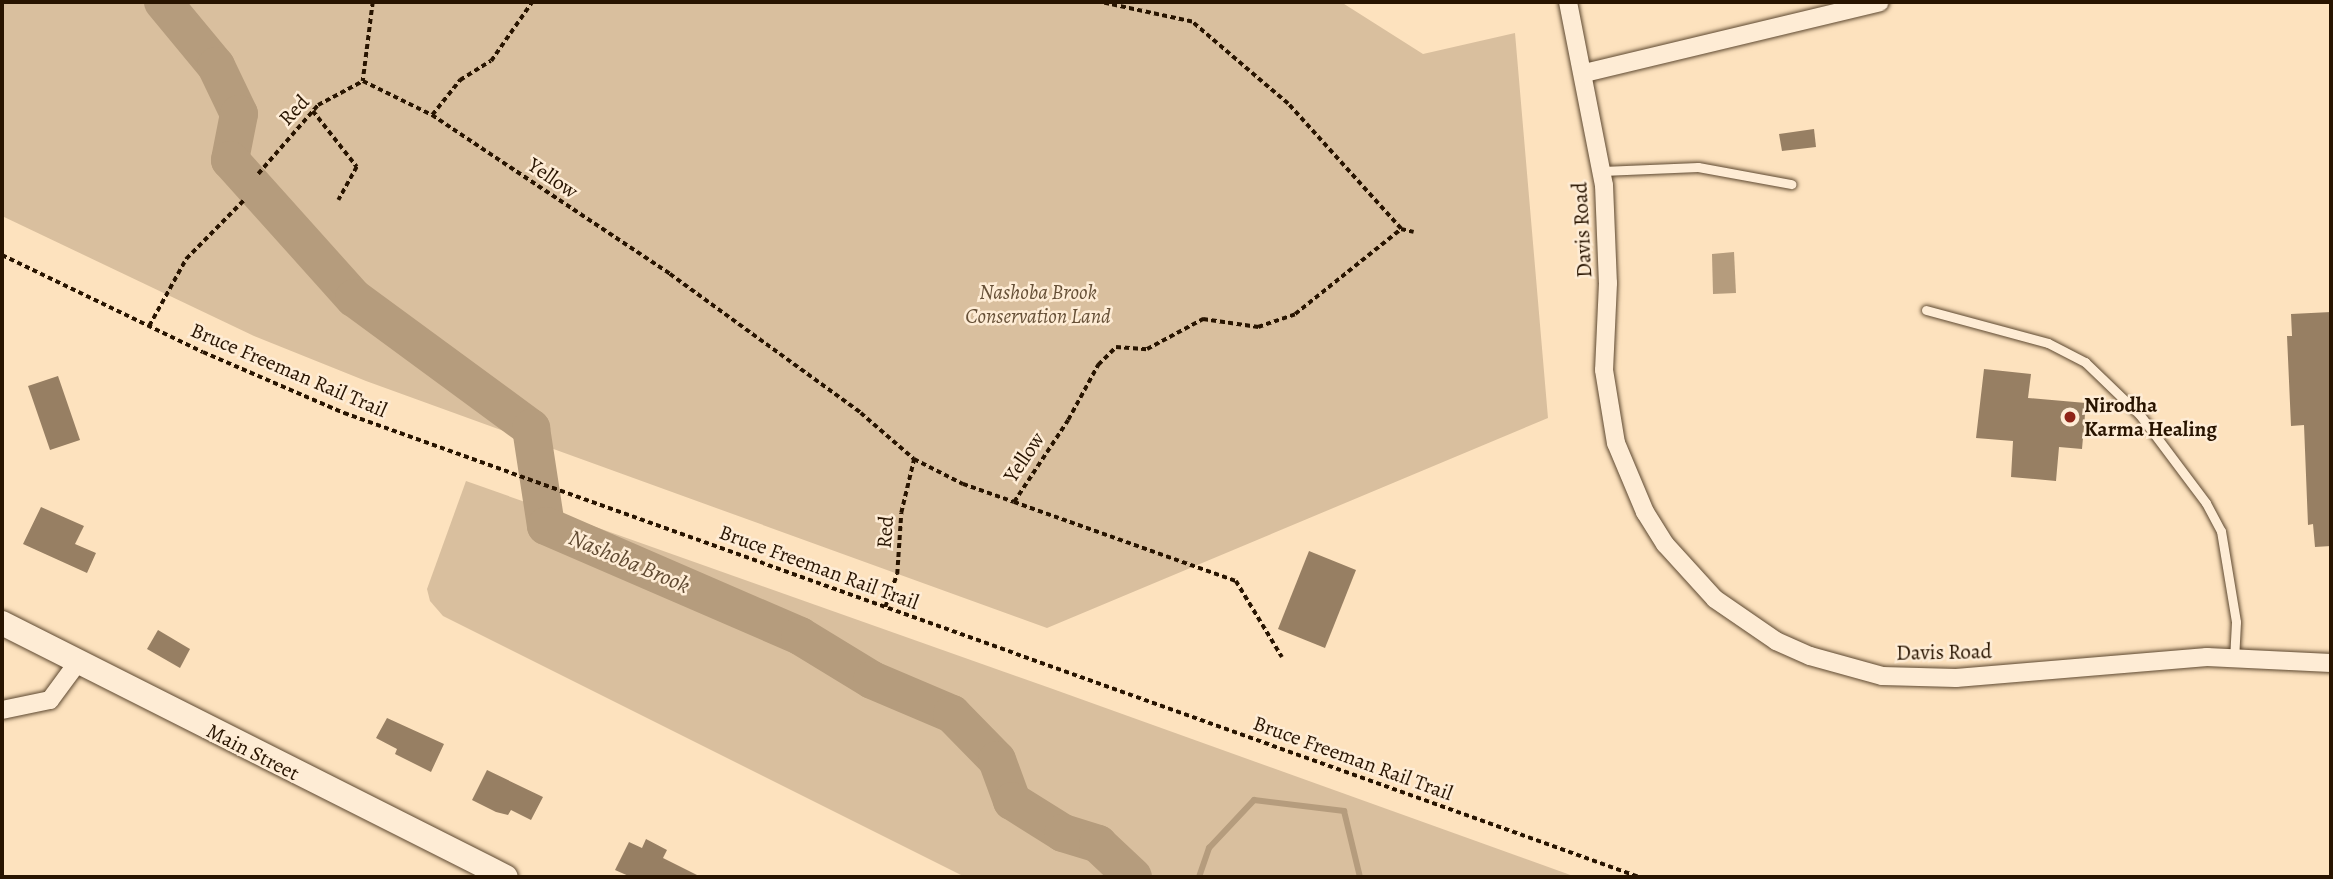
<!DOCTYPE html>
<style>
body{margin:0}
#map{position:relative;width:2333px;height:879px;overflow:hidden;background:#fde2be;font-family:Alegreya,serif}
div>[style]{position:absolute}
.green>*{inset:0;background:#d9bf9e}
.water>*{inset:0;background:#b59c7d}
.stream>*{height:6px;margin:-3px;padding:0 3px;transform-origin:3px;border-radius:3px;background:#b59c7d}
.river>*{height:38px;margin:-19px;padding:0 19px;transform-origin:19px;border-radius:19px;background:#b59c7d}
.building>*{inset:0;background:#977f63}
.path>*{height:3.5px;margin-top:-1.75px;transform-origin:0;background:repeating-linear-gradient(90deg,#281400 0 5px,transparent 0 8.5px)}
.roads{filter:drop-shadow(0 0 2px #5d4830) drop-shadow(0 0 2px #5d4830)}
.service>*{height:9px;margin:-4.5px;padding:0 4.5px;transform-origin:4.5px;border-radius:4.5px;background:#feecd5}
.minor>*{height:18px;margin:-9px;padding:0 9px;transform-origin:9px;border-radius:9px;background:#feecd5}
.secondary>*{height:24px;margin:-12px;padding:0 12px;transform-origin:12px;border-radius:12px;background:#feecd5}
.dots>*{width:19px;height:19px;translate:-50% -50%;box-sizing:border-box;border:4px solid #feecd5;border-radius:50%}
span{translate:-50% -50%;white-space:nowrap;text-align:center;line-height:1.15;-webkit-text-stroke:5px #feecd5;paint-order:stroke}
.street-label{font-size:21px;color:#281400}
.park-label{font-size:21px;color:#665037;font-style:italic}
.poi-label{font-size:21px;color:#281400;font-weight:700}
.left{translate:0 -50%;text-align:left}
.water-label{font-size:23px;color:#604a32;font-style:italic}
.frame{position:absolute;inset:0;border:4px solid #281400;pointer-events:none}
</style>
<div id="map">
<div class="green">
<div style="clip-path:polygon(2px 2px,1341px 2px,1423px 54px,1515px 33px,1548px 418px,1047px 628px,366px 381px,254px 336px,2px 216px)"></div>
<div style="clip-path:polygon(466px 481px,1050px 688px,1576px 877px,965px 877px,443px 616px,430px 601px,427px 589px)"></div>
</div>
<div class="water">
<div style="clip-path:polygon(1734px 252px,1736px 293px,1713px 294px,1712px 254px)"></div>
</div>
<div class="stream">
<div style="left:1199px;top:877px;width:31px;rotate:-71deg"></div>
<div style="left:1209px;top:848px;width:66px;rotate:-46.8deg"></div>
<div style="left:1254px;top:800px;width:91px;rotate:7deg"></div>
<div style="left:1344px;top:811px;width:68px;rotate:76.4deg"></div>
</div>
<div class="river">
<div style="left:163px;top:2px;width:83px;rotate:50.4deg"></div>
<div style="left:216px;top:66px;width:53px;rotate:64.4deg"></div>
<div style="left:239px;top:114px;width:47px;rotate:101.1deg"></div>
<div style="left:230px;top:160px;width:186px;rotate:48.1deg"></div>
<div style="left:354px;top:298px;width:220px;rotate:36.3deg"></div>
<div style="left:531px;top:428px;width:99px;rotate:81.3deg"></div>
<div style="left:546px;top:526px;width:277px;rotate:23.4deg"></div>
<div style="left:800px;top:636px;width:84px;rotate:31.4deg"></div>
<div style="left:872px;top:680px;width:87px;rotate:23deg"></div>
<div style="left:952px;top:714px;width:64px;rotate:45.6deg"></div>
<div style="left:997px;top:760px;width:44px;rotate:69.9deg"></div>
<div style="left:1012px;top:801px;width:60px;rotate:32.1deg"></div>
<div style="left:1063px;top:833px;width:37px;rotate:17deg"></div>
<div style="left:1098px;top:844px;width:48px;rotate:43.3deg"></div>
</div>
<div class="building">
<div style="clip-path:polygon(1814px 129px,1816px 147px,1782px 151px,1779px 134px)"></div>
<div style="clip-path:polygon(2331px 312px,2331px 546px,2315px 547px,2313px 524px,2308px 525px,2304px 425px,2291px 426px,2287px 336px,2292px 336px,2291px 314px)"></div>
<div style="clip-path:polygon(1984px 369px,2031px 374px,2028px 398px,2086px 403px,2082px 449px,2059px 447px,2056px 481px,2011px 477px,2013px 441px,1976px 438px)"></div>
<div style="clip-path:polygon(58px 376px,80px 440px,50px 450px,28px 386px)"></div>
<div style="clip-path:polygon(41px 507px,84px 526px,75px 544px,96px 553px,87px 573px,23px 544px)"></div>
<div style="clip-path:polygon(1309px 551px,1356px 570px,1325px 648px,1278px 629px)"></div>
<div style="clip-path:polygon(158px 630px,190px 649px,180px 668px,147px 649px)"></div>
<div style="clip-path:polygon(387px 718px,444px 744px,431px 772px,395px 754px,397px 749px,376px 738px)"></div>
<div style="clip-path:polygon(487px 770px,543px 797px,531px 820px,511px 810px,508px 815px,496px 812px,472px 800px)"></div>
<div style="clip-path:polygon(646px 839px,667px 850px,663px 858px,701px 877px,631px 877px,615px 870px,629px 842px,642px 848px)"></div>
</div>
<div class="path">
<div style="left:373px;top:2px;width:80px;rotate:97.2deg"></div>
<div style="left:363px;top:81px;width:77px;rotate:26.2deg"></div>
<div style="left:432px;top:115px;width:286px;rotate:33.7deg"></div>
<div style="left:670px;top:274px;width:236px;rotate:36deg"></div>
<div style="left:861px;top:413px;width:70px;rotate:41deg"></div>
<div style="left:914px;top:459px;width:55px;rotate:27deg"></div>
<div style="left:963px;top:484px;width:54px;rotate:19.4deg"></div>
<div style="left:1014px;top:502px;width:98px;rotate:-56.6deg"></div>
<div style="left:1068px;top:420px;width:63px;rotate:-61.4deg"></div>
<div style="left:1098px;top:365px;width:25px;rotate:-45deg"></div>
<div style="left:1116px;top:347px;width:31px;rotate:4deg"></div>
<div style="left:1147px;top:349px;width:64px;rotate:-28.2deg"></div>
<div style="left:1203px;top:319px;width:56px;rotate:8.3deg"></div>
<div style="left:1258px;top:327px;width:39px;rotate:-19deg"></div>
<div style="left:1295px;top:314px;width:136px;rotate:-38.7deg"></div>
<div style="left:1401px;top:229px;width:169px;rotate:-132.1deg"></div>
<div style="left:1288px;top:104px;width:126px;rotate:-139.5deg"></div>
<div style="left:1192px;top:22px;width:95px;rotate:-167.9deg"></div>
<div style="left:313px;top:111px;width:71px;rotate:51.8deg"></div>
<div style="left:357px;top:167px;width:38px;rotate:119deg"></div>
<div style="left:432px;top:115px;width:45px;rotate:-51.3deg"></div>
<div style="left:460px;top:80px;width:36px;rotate:-32deg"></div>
<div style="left:491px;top:61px;width:72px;rotate:-55.2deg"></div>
<div style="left:258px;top:174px;width:91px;rotate:-49deg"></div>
<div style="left:318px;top:105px;width:51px;rotate:-28.1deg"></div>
<div style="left:1401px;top:229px;width:13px;rotate:13deg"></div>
<div style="left:2px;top:255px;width:223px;rotate:25.8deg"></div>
<div style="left:203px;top:352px;width:154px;rotate:23.4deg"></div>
<div style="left:344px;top:413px;width:1376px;rotate:19.71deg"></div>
<div style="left:149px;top:326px;width:77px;rotate:-61.1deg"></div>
<div style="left:186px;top:259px;width:83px;rotate:-45.5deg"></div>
<div style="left:1014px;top:502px;width:236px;rotate:19.6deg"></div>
<div style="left:1236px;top:581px;width:89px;rotate:58.8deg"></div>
<div style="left:885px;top:607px;width:35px;rotate:-70deg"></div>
<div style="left:897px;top:574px;width:61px;rotate:-86.2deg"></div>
<div style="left:901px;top:513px;width:56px;rotate:-76.5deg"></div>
</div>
<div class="roads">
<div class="service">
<div style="left:1602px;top:171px;width:96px;rotate:-2.4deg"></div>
<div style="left:1698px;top:167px;width:95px;rotate:10.4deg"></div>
<div style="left:1926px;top:310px;width:126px;rotate:15.1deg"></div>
<div style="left:2048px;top:343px;width:42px;rotate:27.2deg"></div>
<div style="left:2085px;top:362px;width:76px;rotate:43.9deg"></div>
<div style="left:2140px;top:415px;width:110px;rotate:53.1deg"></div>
<div style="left:2206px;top:503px;width:32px;rotate:62deg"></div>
<div style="left:2221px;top:531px;width:92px;rotate:80.6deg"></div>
<div style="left:2236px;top:622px;width:36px;rotate:93deg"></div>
</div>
<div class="minor">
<div style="left:1568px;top:2px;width:187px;rotate:78.9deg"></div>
<div style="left:1604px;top:185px;width:98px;rotate:87.7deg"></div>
<div style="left:1608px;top:283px;width:87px;rotate:92.6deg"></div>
<div style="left:1604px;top:370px;width:74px;rotate:80.7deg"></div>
<div style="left:1616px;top:443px;width:75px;rotate:67.2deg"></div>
<div style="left:1645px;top:512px;width:38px;rotate:58deg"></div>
<div style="left:1665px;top:544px;width:74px;rotate:47.7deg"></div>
<div style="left:1715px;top:599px;width:74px;rotate:34.5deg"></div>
<div style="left:1776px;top:641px;width:37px;rotate:24deg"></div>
<div style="left:1810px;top:656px;width:75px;rotate:15.5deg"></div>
<div style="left:1882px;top:676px;width:74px;rotate:1.5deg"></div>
<div style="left:1956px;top:678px;width:252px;rotate:-4.8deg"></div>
<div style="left:2207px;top:657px;width:124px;rotate:2.8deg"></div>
<div style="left:1585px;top:73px;width:303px;rotate:-13.5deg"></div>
<div style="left:2px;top:710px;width:49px;rotate:-11.8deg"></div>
<div style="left:50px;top:700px;width:47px;rotate:-53.6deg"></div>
</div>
<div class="secondary">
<div style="left:2px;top:623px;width:564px;rotate:26.75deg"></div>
</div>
</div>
<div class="dots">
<div style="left:2070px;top:417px;background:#8f2418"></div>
</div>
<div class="street-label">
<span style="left:294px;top:110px;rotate:-46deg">Red</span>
<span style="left:553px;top:178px;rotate:34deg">Yellow</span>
<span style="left:1582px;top:230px;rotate:-93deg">Davis Road</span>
<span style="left:289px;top:370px;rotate:23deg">Bruce Freeman Rail Trail</span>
<span style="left:1024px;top:457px;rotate:-56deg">Yellow</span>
<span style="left:885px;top:532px;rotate:-85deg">Red</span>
<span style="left:819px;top:567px;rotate:20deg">Bruce Freeman Rail Trail</span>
<span style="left:1944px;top:652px;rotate:-1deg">Davis Road</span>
<span style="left:253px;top:752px;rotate:27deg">Main Street</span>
<span style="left:1353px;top:758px;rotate:20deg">Bruce Freeman Rail Trail</span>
</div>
<div class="park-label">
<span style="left:1038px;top:304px">Nashoba Brook<br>Conservation Land</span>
</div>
<div class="poi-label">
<span class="left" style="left:2084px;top:417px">Nirodha<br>Karma Healing</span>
</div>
<div class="water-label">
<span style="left:629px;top:562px;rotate:23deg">Nashoba Brook</span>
</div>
<div class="frame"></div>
</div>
